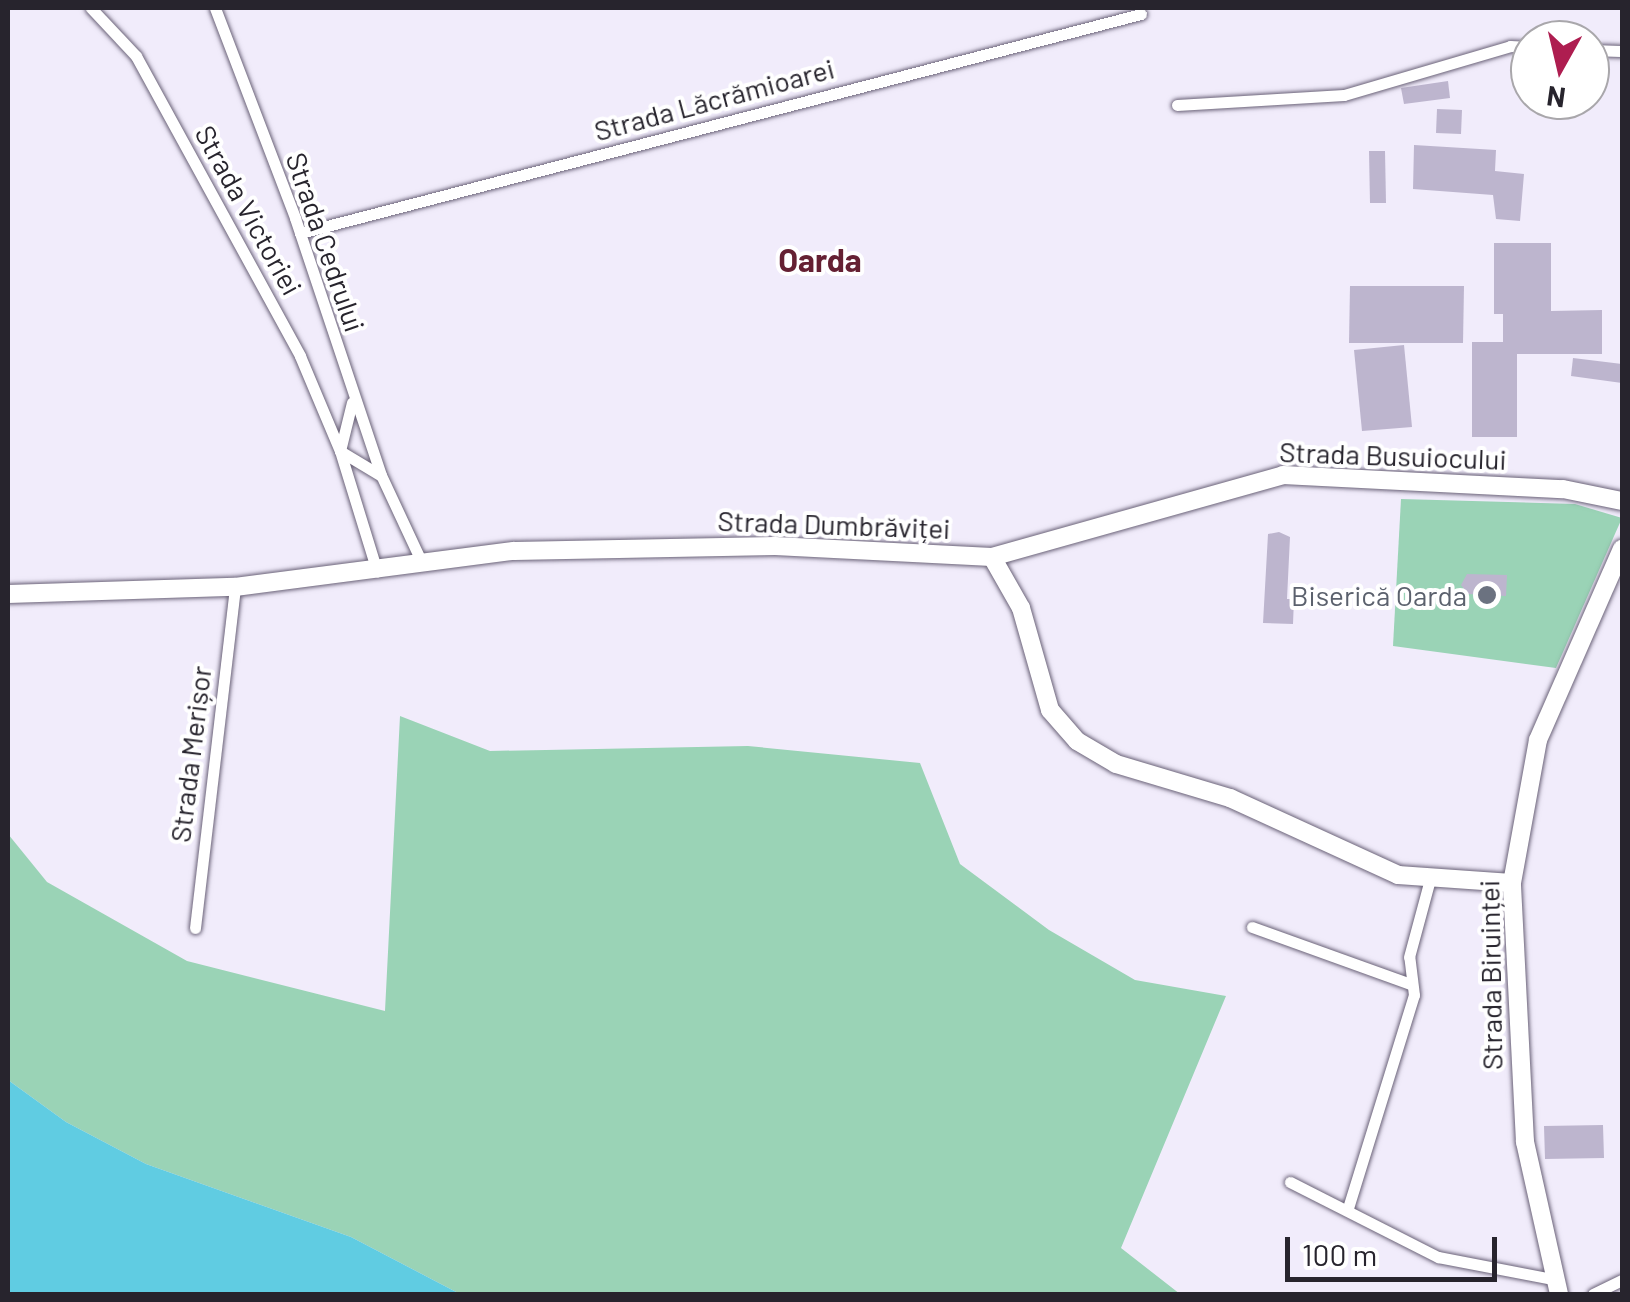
<!DOCTYPE html>
<meta charset="utf-8">
<style>
body{margin:0}
#map{position:relative;width:1630px;height:1302px;overflow:hidden;background:#f1ecfb;font-family:Barlow,sans-serif}
div>[style]{position:absolute}
.green>*{inset:0;background:#9ad3b6}
.water>*{inset:0;background:#60cce2}
.building>*{inset:0;background:#bdb5ce}
.roads{filter:drop-shadow(0 0 2px #6a6278) drop-shadow(0 0 2px #6a6278)}
.minor>*{height:11px;margin:-5.5px;padding:0 5.5px;transform-origin:5.5px;border-radius:5.5px;background:#fff}
.secondary>*{height:18px;margin:-9px;padding:0 9px;transform-origin:9px;border-radius:9px;background:#fff}
.dots>*{width:28px;height:28px;translate:-50% -50%;box-sizing:border-box;border:5px solid #fff;border-radius:50%}
span{translate:-50% -50%;white-space:nowrap;text-align:center;line-height:1.15;-webkit-text-stroke:8px #fff;paint-order:stroke}
.street-label{font-size:28px;color:#27242d}
.worship-label{font-size:28px;color:#5b616d}
.right{translate:-100% -50%;text-align:right}
.quarter-label{font-size:32px;color:#652033;font-weight:700}
.frame{position:absolute;inset:0;border:10px solid #27242d;pointer-events:none}
.north{position:absolute;left:1510px;top:20px;width:100px;height:100px;box-sizing:border-box;background:#fff;border:2px solid #a9a7ab;border-radius:50%;rotate:188deg;font-size:28px;font-weight:700;line-height:40px;text-align:center;color:#27242d}
.north::after{content:'';display:block;margin:auto;width:35px;height:45px;background:#ae1d50;clip-path:polygon(50% 0,100% 100%,50% 72%,0 100%)}
.scale{position:absolute;left:1285px;top:1237px;width:212px;height:45px;box-sizing:border-box;border:5px solid #27242d;border-top:0;padding-left:12px;font-size:30px;line-height:35px;white-space:nowrap;color:#27242d;-webkit-text-stroke:8px #fff;paint-order:stroke}
</style>
<div id="map">
<div class="green">
<div style="clip-path:polygon(1401px 499px,1575px 504px,1622px 518px,1556px 668px,1393px 646px)"></div>
<div style="clip-path:polygon(400px 716px,490px 751px,748px 746px,920px 763px,960px 864px,1049px 930px,1135px 980px,1226px 996px,1121px 1248px,1180px 1294px,460px 1294px,351px 1237px,146px 1164px,66px 1122px,8px 1080px,8px 834px,47px 882px,187px 961px,385px 1011px)"></div>
</div>
<div class="water">
<div style="clip-path:polygon(8px 1080px,66px 1122px,146px 1164px,351px 1237px,460px 1294px,8px 1294px)"></div>
</div>
<div class="building">
<div style="clip-path:polygon(1448px 81px,1450px 98px,1404px 104px,1401px 88px)"></div>
<div style="clip-path:polygon(1437px 109px,1462px 110px,1461px 134px,1436px 133px)"></div>
<div style="clip-path:polygon(1414px 145px,1496px 150px,1495px 171px,1524px 174px,1520px 221px,1496px 219px,1493px 195px,1413px 189px)"></div>
<div style="clip-path:polygon(1369px 151px,1385px 151px,1386px 203px,1370px 203px)"></div>
<div style="clip-path:polygon(1494px 243px,1551px 243px,1551px 311px,1602px 310px,1602px 354px,1517px 354px,1517px 437px,1472px 437px,1472px 342px,1503px 342px,1503px 314px,1494px 314px)"></div>
<div style="clip-path:polygon(1350px 286px,1464px 286px,1463px 343px,1349px 343px)"></div>
<div style="clip-path:polygon(1404px 345px,1412px 427px,1362px 431px,1354px 350px)"></div>
<div style="clip-path:polygon(1573px 358px,1622px 364px,1622px 383px,1571px 376px)"></div>
<div style="clip-path:polygon(1279px 532px,1290px 537px,1287px 599px,1294px 599px,1293px 624px,1263px 623px,1268px 534px)"></div>
<div style="clip-path:polygon(1467px 574px,1507px 575px,1506px 596px,1468px 594px,1461px 585px)"></div>
<div style="clip-path:polygon(1603px 1125px,1604px 1158px,1545px 1159px,1544px 1126px)"></div>
</div>
<div class="roads">
<div class="minor">
<div style="left:91px;top:8px;width:66px;rotate:46.8deg"></div>
<div style="left:136px;top:56px;width:342px;rotate:61.3deg"></div>
<div style="left:300px;top:356px;width:103px;rotate:67.2deg"></div>
<div style="left:340px;top:451px;width:126px;rotate:72.9deg"></div>
<div style="left:215px;top:8px;width:225px;rotate:69.1deg"></div>
<div style="left:295px;top:218px;width:271px;rotate:71.5deg"></div>
<div style="left:381px;top:475px;width:99px;rotate:65deg"></div>
<div style="left:1590px;top:50px;width:32px;rotate:2deg"></div>
<div style="left:1177px;top:105px;width:167px;rotate:-3.4deg"></div>
<div style="left:1344px;top:95px;width:173px;rotate:-16.4deg"></div>
<div style="left:1510px;top:46px;width:20px;rotate:3deg"></div>
<div style="left:300px;top:233px;width:869px;rotate:-14.6deg"></div>
<div style="left:340px;top:451px;width:50px;rotate:-76.2deg"></div>
<div style="left:340px;top:451px;width:47px;rotate:31deg"></div>
<div style="left:1252px;top:927px;width:168px;rotate:19.8deg"></div>
<div style="left:195px;top:928px;width:343px;rotate:-83.3deg"></div>
<div style="left:1290px;top:1182px;width:166px;rotate:26.9deg"></div>
<div style="left:1438px;top:1257px;width:121px;rotate:10.9deg"></div>
<div style="left:1348px;top:1208px;width:223px;rotate:-72.8deg"></div>
<div style="left:1414px;top:995px;width:38px;rotate:-97deg"></div>
<div style="left:1409px;top:957px;width:81px;rotate:-74.9deg"></div>
<div style="left:1593px;top:1294px;width:32px;rotate:-26deg"></div>
</div>
<div class="secondary">
<div style="left:992px;top:557px;width:59px;rotate:60.4deg"></div>
<div style="left:1021px;top:608px;width:106px;rotate:74.1deg"></div>
<div style="left:1050px;top:710px;width:41px;rotate:48.9deg"></div>
<div style="left:1077px;top:741px;width:45px;rotate:30.5deg"></div>
<div style="left:1116px;top:764px;width:119px;rotate:16.6deg"></div>
<div style="left:1230px;top:798px;width:185px;rotate:24.6deg"></div>
<div style="left:1398px;top:875px;width:114px;rotate:4deg"></div>
<div style="left:8px;top:594px;width:227px;rotate:-1.8deg"></div>
<div style="left:235px;top:587px;width:281px;rotate:-7.4deg"></div>
<div style="left:514px;top:551px;width:261px;rotate:-1.1deg"></div>
<div style="left:775px;top:546px;width:217px;rotate:2.9deg"></div>
<div style="left:992px;top:557px;width:302px;rotate:-15.7deg"></div>
<div style="left:1283px;top:475px;width:280px;rotate:2.9deg"></div>
<div style="left:1563px;top:489px;width:60px;rotate:11.5deg"></div>
<div style="left:1559px;top:1294px;width:156px;rotate:-102.6deg"></div>
<div style="left:1525px;top:1142px;width:259px;rotate:-92.9deg"></div>
<div style="left:1512px;top:883px;width:145px;rotate:-79.7deg"></div>
<div style="left:1538px;top:740px;width:209px;rotate:-66.3deg"></div>
</div>
</div>
<div class="dots">
<div style="left:1487px;top:595px;background:#6b7280"></div>
</div>
<div class="street-label">
<span style="left:714px;top:99px;rotate:-15deg">Strada Lăcrămioarei</span>
<span style="left:249px;top:210px;rotate:61deg">Strada Victoriei</span>
<span style="left:326px;top:242px;rotate:71deg">Strada Cedrului</span>
<span style="left:1393px;top:455px;rotate:2deg">Strada Busuiocului</span>
<span style="left:834px;top:524px;rotate:2deg">Strada Dumbrăviței</span>
<span style="left:190px;top:754px;rotate:-83deg">Strada Merișor</span>
<span style="left:1490px;top:975px;rotate:-91deg">Strada Biruinței</span>
</div>
<div class="worship-label">
<span class="right" style="left:1467px;top:595px">Biserică Oarda</span>
</div>
<div class="quarter-label">
<span style="left:820px;top:259px">Oarda</span>
</div>
<div class="frame"></div>
<div class="north">N</div>
<div class="scale">100 m</div>
</div>
